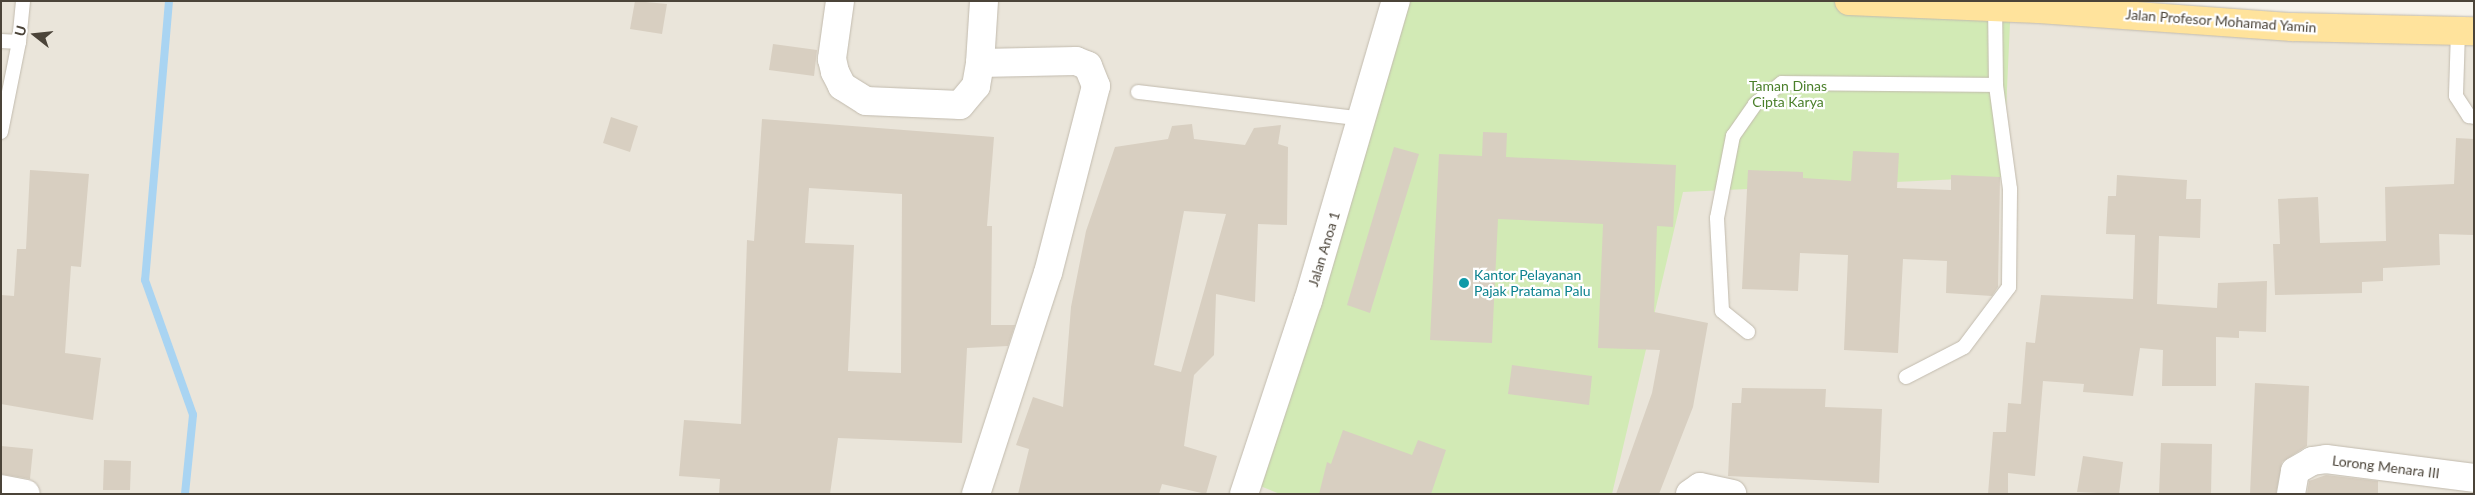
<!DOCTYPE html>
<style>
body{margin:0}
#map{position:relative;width:2475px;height:495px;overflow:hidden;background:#f6f3ec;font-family:Lato,sans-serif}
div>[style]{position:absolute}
.residential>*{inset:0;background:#eae5da}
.green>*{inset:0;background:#d2eab5}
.stream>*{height:8px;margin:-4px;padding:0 4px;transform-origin:4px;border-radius:4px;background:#a9d4f2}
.building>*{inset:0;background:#d8cfc1}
.roads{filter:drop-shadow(0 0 1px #c2bbae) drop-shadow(0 0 1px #c2bbae)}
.lane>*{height:14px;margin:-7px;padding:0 7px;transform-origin:7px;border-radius:7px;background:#fff}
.street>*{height:28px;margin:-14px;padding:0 14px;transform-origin:14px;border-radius:14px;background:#fff}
.primary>*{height:28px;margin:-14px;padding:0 14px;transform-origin:14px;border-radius:14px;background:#ffe39c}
.dots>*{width:14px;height:14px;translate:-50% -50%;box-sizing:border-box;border:2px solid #fff;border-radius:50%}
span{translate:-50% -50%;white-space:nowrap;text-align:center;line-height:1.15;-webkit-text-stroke:4.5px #fff;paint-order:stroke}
.street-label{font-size:14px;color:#4b4439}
.park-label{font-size:14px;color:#4a7f2a}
.culture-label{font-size:14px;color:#0d838f}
.left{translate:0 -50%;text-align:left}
.frame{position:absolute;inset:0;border:2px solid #4b4439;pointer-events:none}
.north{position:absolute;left:10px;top:10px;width:50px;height:50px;-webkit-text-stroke:4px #fff;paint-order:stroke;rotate:286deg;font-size:14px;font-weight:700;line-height:20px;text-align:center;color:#4b4439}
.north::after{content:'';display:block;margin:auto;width:18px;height:22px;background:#4b4439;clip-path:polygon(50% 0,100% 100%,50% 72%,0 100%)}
</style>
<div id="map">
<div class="residential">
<div style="clip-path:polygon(1px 1px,1504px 1px,2474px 39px,2474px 494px,1px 494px)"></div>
</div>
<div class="green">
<div style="clip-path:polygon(1407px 1px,2011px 1px,2003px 177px,1683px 192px,1612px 494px,1280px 494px,1248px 481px)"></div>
</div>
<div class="stream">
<div style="left:169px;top:1px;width:280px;rotate:94.9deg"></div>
<div style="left:145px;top:280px;width:143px;rotate:70.4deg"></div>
<div style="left:193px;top:415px;width:79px;rotate:95.8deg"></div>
</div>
<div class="building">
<div style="clip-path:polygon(635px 1px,667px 4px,662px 34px,630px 29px)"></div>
<div style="clip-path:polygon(773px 44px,817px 50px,814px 76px,769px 70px)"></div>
<div style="clip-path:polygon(611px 117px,638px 126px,630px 152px,603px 143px)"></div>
<div style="clip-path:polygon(evenodd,762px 119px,994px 137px,987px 226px,992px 226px,991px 325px,1015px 325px,1008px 346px,967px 348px,962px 443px,838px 438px,830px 494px,719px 494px,720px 479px,679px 476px,684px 420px,741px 424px,747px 240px,754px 241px,762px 119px,809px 188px,902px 194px,901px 373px,848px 371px,854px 245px,805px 243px,809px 188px)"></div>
<div style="clip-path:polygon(evenodd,1192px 124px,1194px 139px,1245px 145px,1254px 128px,1281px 125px,1278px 144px,1288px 147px,1287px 225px,1258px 224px,1255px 302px,1216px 294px,1214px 355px,1194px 375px,1184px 446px,1217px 456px,1206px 494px,1162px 484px,1159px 494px,1018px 494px,1029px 449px,1016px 445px,1033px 397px,1063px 407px,1071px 307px,1086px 231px,1115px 147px,1168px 139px,1172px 126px,1192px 124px,1184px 211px,1226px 214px,1181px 372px,1154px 365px,1184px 211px)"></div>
<div style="clip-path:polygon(1483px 132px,1507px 133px,1506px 157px,1676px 165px,1673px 227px,1657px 226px,1654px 312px,1708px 323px,1693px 407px,1659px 494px,1616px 494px,1652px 393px,1660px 350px,1598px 348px,1603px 224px,1498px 219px,1492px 343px,1430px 340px,1439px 154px,1482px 156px)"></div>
<div style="clip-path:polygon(2456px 138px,2474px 139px,2474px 235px,2439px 234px,2440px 265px,2383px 268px,2383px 281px,2362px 282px,2362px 293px,2275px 295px,2273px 244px,2280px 244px,2278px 199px,2318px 197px,2320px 243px,2386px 241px,2385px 187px,2454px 184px)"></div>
<div style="clip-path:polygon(1394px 147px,1419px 154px,1370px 313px,1347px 305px)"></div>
<div style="clip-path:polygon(1853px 151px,1899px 153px,1897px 188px,1951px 190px,1951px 175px,2000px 177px,1998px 287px,1992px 296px,1946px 293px,1947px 261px,1903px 259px,1898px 353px,1844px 350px,1848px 255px,1800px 253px,1798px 291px,1742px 289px,1748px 170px,1803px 172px,1803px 178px,1851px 181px)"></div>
<div style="clip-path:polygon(30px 170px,89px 174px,81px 267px,71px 266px,65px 353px,101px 358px,93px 420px,1px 404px,1px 295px,14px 296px,17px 249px,26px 249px)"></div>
<div style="clip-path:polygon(2117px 175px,2187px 180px,2186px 199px,2201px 199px,2200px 238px,2159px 236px,2157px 304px,2217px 308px,2218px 283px,2267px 281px,2266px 332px,2239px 331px,2239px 338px,2216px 337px,2216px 386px,2162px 386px,2163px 350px,2140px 348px,2133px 396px,2083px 392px,2084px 384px,2043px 381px,2035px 476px,2008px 473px,2008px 494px,1988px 494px,1993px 432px,2006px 432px,2008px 403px,2021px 404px,2026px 342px,2035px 343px,2041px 295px,2133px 299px,2135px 235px,2106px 234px,2108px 196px,2116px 196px)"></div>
<div style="clip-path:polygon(1512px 365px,1592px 376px,1589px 405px,1508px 394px)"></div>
<div style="clip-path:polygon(2255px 383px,2309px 386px,2307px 446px,2282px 462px,2276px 494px,2250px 494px)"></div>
<div style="clip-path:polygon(1742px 388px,1826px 389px,1825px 407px,1882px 409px,1879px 483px,1728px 476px,1732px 403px,1741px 403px)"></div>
<div style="clip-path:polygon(1343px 430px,1412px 455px,1418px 440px,1446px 450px,1431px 494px,1319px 494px,1327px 462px,1331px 464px)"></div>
<div style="clip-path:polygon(2161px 443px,2212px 444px,2211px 494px,2159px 494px)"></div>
<div style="clip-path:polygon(1px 446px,33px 449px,30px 479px,1px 474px)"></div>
<div style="clip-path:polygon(2083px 456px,2123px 462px,2119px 494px,2077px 492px)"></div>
<div style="clip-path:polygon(104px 460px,131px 461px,130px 490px,103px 490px)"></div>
<div style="clip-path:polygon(2326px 475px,2378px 481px,2378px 494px,2307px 494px,2309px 481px)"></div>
</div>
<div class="roads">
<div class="lane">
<div style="left:2458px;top:31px;width:65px;rotate:91.8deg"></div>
<div style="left:2456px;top:96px;width:24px;rotate:57deg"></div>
<div style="left:2469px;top:116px;width:5px;rotate:11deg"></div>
<div style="left:1px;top:41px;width:18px;rotate:3deg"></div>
<div style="left:19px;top:42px;width:41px;rotate:-84.4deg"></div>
<div style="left:1138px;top:92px;width:227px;rotate:6.8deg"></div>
<div style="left:1px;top:132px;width:92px;rotate:-78.7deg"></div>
<div style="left:1748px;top:332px;width:33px;rotate:-141deg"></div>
<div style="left:1722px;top:311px;width:93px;rotate:-93.1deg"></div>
<div style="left:1717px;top:218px;width:84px;rotate:-79deg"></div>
<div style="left:1733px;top:136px;width:39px;rotate:-55deg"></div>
<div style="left:1755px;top:104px;width:34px;rotate:-38deg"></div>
<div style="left:1782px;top:83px;width:214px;rotate:0.5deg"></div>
<div style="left:1906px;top:377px;width:65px;rotate:-27.3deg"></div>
<div style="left:1964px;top:347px;width:75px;rotate:-53.1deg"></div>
<div style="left:2009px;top:287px;width:98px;rotate:-89.4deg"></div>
<div style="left:2010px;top:189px;width:105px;rotate:-97.7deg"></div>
<div style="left:1996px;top:85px;width:77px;rotate:-90.7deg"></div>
</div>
<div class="street">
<div style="left:840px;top:1px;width:59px;rotate:97.9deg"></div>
<div style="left:832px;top:59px;width:13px;rotate:77deg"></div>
<div style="left:835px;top:72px;width:16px;rotate:63deg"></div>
<div style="left:842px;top:86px;width:28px;rotate:32deg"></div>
<div style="left:866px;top:101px;width:94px;rotate:2.4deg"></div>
<div style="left:960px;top:105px;width:25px;rotate:-50deg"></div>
<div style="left:976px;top:86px;width:23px;rotate:-80deg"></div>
<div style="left:1px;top:489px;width:25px;rotate:11deg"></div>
<div style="left:976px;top:494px;width:232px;rotate:-72deg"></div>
<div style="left:1048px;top:273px;width:193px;rotate:-75.6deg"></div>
<div style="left:1096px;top:86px;width:22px;rotate:-112deg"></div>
<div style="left:1088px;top:66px;width:13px;rotate:-157deg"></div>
<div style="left:1076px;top:61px;width:96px;rotate:178.8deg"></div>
<div style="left:980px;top:63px;width:62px;rotate:-86.3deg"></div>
<div style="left:1244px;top:494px;width:203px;rotate:-71.7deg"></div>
<div style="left:1308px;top:301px;width:313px;rotate:-73.7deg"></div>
<div style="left:1690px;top:494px;width:12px;rotate:-35deg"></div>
<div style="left:1700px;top:487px;width:33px;rotate:12deg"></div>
<div style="left:2291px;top:494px;width:23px;rotate:-80deg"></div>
<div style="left:2295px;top:471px;width:20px;rotate:-30deg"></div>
<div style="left:2312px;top:461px;width:14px;rotate:-8deg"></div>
<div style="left:2326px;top:459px;width:149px;rotate:7.3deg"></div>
</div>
<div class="primary">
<div style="left:1849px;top:1px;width:190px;rotate:2.4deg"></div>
<div style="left:2039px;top:9px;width:254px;rotate:4.1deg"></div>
<div style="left:2292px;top:27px;width:182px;rotate:1.3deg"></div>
</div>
</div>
<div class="dots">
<div style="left:1464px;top:283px;background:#0f9aa8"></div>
</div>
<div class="street-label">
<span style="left:2221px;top:21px;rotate:4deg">Jalan Profesor Mohamad Yamin</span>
<span style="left:1324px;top:249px;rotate:-73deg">Jalan Anoa 1</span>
<span style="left:2386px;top:467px;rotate:7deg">Lorong Menara III</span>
</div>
<div class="park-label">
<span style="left:1788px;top:94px">Taman Dinas<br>Cipta Karya</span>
</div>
<div class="culture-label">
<span class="left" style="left:1474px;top:283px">Kantor Pelayanan<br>Pajak Pratama Palu</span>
</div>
<div class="frame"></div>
<div class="north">U</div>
</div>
